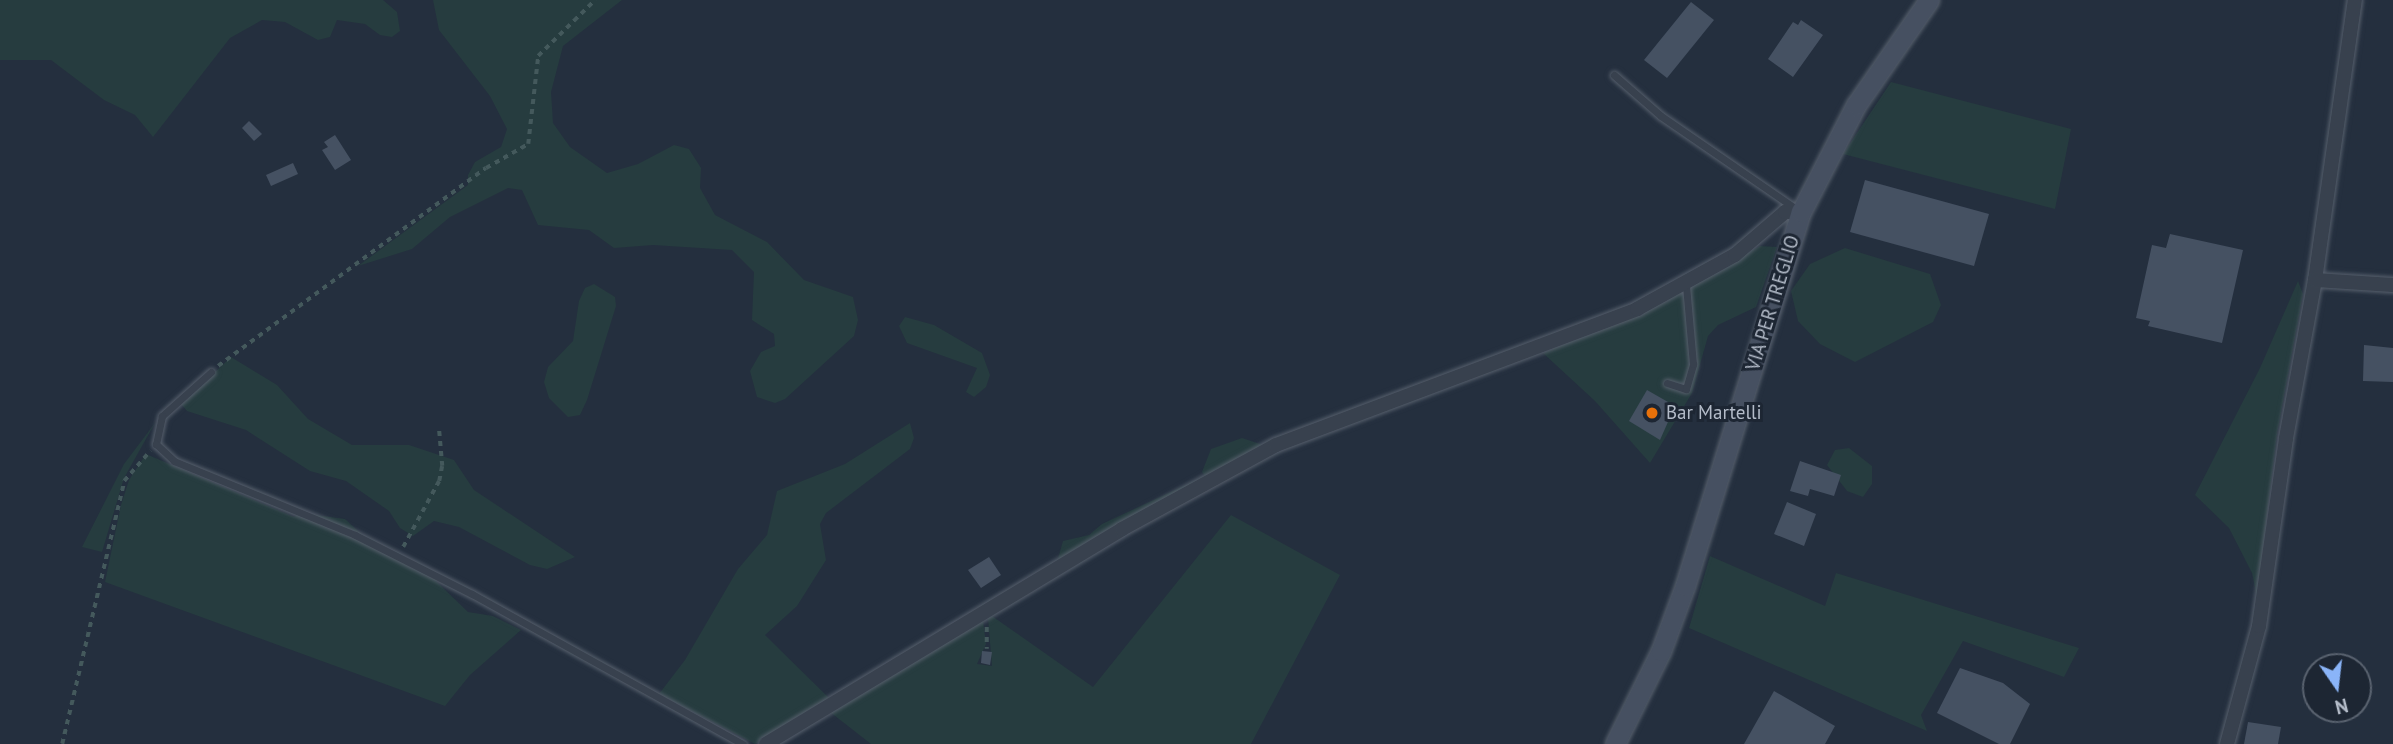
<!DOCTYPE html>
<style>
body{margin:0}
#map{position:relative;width:2393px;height:744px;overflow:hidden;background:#242f3e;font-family:"PT Sans",sans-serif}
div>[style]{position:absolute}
.green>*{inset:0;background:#263c3f}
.building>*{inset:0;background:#455162}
.path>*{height:3.5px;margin-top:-1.75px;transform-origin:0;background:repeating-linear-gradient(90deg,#44595c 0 5px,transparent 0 10px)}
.roads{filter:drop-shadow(0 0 2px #565f6c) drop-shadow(0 0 2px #565f6c)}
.service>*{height:7px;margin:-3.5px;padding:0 3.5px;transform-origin:3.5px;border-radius:3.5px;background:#38414e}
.minor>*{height:14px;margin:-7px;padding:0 7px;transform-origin:7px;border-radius:7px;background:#38414e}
.secondary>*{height:19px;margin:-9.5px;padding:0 9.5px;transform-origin:9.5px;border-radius:9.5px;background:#465061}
.dots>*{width:19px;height:19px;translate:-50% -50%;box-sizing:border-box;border:4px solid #1d2633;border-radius:50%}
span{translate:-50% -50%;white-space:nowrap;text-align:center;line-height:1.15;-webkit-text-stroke:6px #1d2633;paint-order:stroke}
.street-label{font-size:19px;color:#b4bcc9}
.poi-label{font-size:19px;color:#b4bcc9}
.left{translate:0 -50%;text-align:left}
.north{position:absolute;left:2302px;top:653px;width:70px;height:70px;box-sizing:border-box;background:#1d2633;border:2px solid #59626f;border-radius:50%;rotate:166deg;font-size:19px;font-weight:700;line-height:28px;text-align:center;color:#b4bcc9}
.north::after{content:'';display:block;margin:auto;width:24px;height:32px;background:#8ab4f8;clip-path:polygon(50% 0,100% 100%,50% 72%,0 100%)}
</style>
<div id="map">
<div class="green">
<div style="clip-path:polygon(0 0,383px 0,397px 12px,400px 31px,392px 37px,380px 35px,365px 24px,337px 20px,330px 37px,318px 40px,285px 22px,262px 20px,230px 38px,153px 137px,135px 115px,104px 100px,51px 60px,0 60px)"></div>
<div style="clip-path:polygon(433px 0,622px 0,563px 46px,551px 92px,553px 123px,570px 147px,607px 173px,638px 164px,674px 145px,689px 149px,701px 168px,700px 188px,715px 215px,767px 242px,804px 280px,853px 297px,858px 320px,854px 336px,785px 399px,775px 403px,757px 397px,750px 371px,761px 352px,775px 346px,774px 334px,752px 320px,754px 272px,732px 250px,653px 245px,614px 248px,589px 230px,538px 225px,522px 190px,508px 188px,450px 217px,412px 249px,358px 266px,468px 185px,468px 175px,475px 162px,501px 147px,507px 129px,490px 96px,439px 30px)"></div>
<div style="clip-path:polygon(1891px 82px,2071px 129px,2055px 209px,1843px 154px)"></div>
<div style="clip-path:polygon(1760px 246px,1777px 247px,1756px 307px,1718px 325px,1708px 336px,1692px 393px,1650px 463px,1595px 401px,1543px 353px,1650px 308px)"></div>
<div style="clip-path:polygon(1845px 248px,1930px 274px,1941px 305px,1933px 322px,1855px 362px,1820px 344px,1798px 321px,1791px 291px,1810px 264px)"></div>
<div style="clip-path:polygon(2298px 281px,2303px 294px,2277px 434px,2257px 598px,2252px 573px,2229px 528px,2195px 495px,2260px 368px)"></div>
<div style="clip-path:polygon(594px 284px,615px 297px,616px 306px,587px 400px,580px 415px,568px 417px,549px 398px,544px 382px,548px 367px,573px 341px,579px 301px,585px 288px)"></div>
<div style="clip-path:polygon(905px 317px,934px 325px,982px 353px,990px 375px,986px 387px,974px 397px,966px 392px,977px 368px,907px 343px,899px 326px)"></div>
<div style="clip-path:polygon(231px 357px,277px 385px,308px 419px,352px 445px,409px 445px,454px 460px,474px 490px,575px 557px,547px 569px,530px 565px,459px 527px,434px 521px,413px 536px,400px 528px,389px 511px,346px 481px,310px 471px,246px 430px,187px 411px,181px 404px)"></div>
<div style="clip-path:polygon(155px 423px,124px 478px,102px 552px,82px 547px,124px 464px)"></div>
<div style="clip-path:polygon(910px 423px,914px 438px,910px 449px,826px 513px,820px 524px,826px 560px,797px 606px,765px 635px,830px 699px,755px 744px,659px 694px,685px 660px,738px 569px,767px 535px,777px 491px,845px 464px)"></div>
<div style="clip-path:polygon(1242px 438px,1269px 447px,1057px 562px,1063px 541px,1089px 535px,1102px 524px,1205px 476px,1202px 472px,1211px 449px)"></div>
<div style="clip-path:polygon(1849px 448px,1872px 466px,1872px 484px,1863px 497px,1847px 491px,1827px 465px,1835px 450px)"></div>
<div style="clip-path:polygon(146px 454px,294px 517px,301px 513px,345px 519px,368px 540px,442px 577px,436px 581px,468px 612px,493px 616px,521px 630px,470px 675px,445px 706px,105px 582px,121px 505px,129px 480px)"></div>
<div style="clip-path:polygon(1231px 515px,1340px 575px,1251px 744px,871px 744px,830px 712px,983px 620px,986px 644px,977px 664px,992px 666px,988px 618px,992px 616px,1093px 687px)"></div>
<div style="clip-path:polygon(1710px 556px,1825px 606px,1836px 573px,2079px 648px,2064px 677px,1963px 641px,1921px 715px,1927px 731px,1689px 628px)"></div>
</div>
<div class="building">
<div style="clip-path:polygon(1691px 2px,1714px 20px,1667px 78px,1644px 60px)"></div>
<div style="clip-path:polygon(1801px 20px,1823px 35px,1793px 77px,1768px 59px,1793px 22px,1798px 25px)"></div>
<div style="clip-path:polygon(249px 121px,262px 134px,254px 141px,242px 128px)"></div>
<div style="clip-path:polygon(335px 135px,351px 160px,335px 170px,322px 150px,328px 147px,324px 142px)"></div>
<div style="clip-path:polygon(293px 163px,298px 174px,271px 186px,266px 175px)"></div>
<div style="clip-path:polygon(1865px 180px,1989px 214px,1974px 266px,1850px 232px)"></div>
<div style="clip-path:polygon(2170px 234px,2243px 250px,2222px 343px,2148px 326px,2150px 321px,2136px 318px,2152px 245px,2166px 248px)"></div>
<div style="clip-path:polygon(2364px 345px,2393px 348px,2393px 382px,2363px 381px)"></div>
<div style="clip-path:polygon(1647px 390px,1675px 406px,1660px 440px,1629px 421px)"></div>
<div style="clip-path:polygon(1800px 461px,1841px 475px,1834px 496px,1810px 489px,1808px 496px,1790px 491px)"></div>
<div style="clip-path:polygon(1787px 502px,1816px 514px,1804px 546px,1774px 534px)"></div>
<div style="clip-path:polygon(989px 557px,1001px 575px,981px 588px,968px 570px)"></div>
<div style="clip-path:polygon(982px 651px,992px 652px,990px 665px,981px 663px)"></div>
<div style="clip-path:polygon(1960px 668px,2003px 683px,2030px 704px,2010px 744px,1999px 744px,1937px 713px)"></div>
<div style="clip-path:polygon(1774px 691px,1835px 726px,1825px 744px,1744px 744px)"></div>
<div style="clip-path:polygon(2248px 722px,2281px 727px,2278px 744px,2244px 744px)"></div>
</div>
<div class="path">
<div style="left:218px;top:366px;width:333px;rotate:-36.5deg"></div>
<div style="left:486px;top:168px;width:48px;rotate:-29.7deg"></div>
<div style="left:528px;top:144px;width:89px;rotate:-83.5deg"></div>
<div style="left:538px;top:56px;width:80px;rotate:-44.5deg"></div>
<div style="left:403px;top:547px;width:75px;rotate:-61.4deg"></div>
<div style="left:439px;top:481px;width:15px;rotate:-79deg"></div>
<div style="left:442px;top:466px;width:35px;rotate:-95deg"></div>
<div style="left:987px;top:627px;width:22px;rotate:90deg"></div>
<div style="left:62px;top:744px;width:270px;rotate:-76.7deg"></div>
<div style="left:124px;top:481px;width:40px;rotate:-49deg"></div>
</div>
<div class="roads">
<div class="service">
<div style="left:1614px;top:75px;width:62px;rotate:41.1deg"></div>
<div style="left:1661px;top:116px;width:166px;rotate:34.5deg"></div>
<div style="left:211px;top:372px;width:66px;rotate:138.1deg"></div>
<div style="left:162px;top:416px;width:29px;rotate:102deg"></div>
<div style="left:156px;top:444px;width:25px;rotate:43deg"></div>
<div style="left:174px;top:461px;width:196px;rotate:22.2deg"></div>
<div style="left:355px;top:535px;width:131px;rotate:26.8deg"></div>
<div style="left:472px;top:594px;width:310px;rotate:29deg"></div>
<div style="left:1667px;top:383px;width:20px;rotate:18deg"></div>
<div style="left:1686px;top:389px;width:26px;rotate:-74deg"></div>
<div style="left:1693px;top:364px;width:79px;rotate:-95.1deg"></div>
</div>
<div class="minor">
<div style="left:2315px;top:280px;width:283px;rotate:-81.9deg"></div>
<div style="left:766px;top:744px;width:416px;rotate:-31.1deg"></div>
<div style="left:1122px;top:529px;width:175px;rotate:-28.6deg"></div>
<div style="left:1276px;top:445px;width:386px;rotate:-20.6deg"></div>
<div style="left:1637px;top:309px;width:112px;rotate:-28.9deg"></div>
<div style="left:1735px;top:255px;width:66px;rotate:-40.7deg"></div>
<div style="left:1785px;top:212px;width:16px"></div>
<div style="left:2227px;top:744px;width:122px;rotate:-74.8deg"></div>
<div style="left:2259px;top:626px;width:190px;rotate:-81.8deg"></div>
<div style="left:2286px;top:438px;width:161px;rotate:-79.6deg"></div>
<div style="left:2315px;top:280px;width:78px;rotate:3.7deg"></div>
</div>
<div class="secondary">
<div style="left:1615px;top:744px;width:104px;rotate:-63.7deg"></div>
<div style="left:1661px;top:651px;width:69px;rotate:-69.7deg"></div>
<div style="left:1685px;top:586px;width:392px;rotate:-72.8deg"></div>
<div style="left:1801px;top:212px;width:120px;rotate:-62.8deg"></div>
<div style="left:1856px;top:105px;width:128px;rotate:-55.2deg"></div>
</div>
</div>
<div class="dots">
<div style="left:1652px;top:413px;background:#e8710a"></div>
</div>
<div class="street-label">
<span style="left:1773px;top:303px;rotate:-73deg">VIA PER TREGLIO</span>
</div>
<div class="poi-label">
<span class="left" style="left:1666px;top:413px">Bar Martelli</span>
</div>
<div class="north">N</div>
</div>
